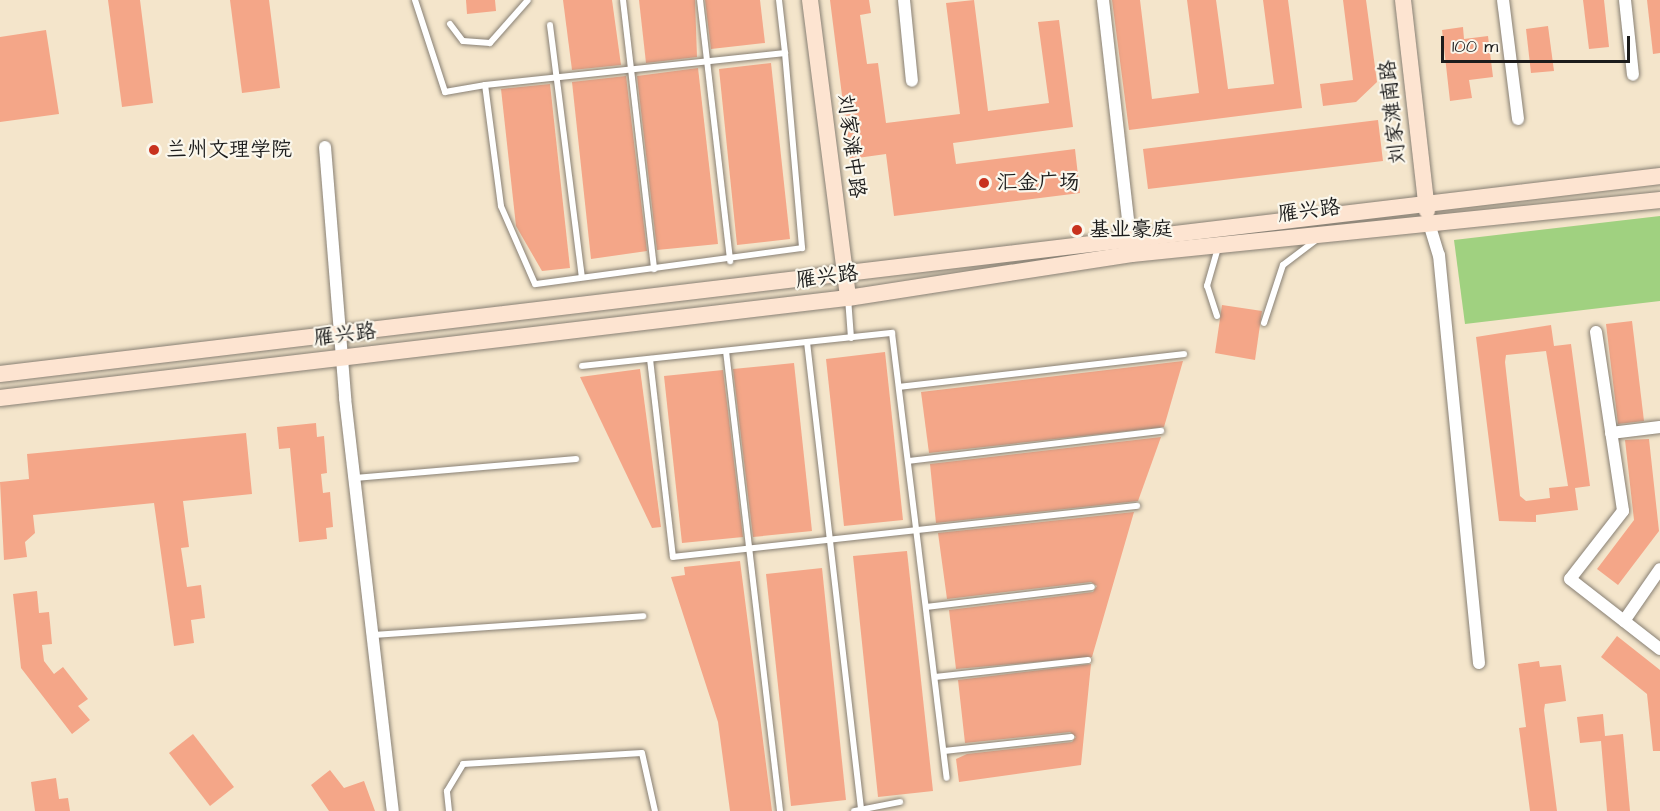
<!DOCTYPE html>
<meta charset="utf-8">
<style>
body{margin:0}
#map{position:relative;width:1660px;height:811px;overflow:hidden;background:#f4e5cb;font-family:"Architects Daughter","LXGW WenKai TC",sans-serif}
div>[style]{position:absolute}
.green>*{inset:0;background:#a0d180}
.building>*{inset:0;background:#f4a688}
.roads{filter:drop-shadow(0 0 2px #888074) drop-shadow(0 0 2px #888074)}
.lane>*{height:6px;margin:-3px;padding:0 3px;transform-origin:3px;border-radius:3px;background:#fff}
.street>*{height:12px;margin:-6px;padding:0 6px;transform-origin:6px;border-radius:6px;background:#fff}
.secondary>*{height:16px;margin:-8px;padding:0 8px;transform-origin:8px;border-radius:8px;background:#fde4d1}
.dots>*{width:16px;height:16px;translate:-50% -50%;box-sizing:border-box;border:3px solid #fbf7ec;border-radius:50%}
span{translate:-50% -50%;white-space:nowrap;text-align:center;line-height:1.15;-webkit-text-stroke:4.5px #fbf7ec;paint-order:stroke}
.street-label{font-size:21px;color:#1c1c1c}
.poi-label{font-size:21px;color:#1c1c1c}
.left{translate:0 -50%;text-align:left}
.scale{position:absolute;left:1441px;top:36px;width:189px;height:27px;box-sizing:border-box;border:3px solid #1c1c1c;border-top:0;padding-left:8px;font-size:18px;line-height:21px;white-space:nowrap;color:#1c1c1c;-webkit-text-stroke:4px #fbf7ec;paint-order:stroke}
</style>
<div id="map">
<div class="green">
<div style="clip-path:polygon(1660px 216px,1660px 301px,1465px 324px,1454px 240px)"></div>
</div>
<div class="building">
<div style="clip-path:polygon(108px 0,140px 0,153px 103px,122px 107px)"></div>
<div style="clip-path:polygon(230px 0,269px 0,280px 88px,242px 93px)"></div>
<div style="clip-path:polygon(466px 0,495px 0,496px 11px,467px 14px)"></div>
<div style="clip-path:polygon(563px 0,612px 0,621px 65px,572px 70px)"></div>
<div style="clip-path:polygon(639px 0,695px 0,697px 57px,646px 63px)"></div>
<div style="clip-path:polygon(705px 0,760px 0,765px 43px,711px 49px)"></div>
<div style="clip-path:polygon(830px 0,869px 0,871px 13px,860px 15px,867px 64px,878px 63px,886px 123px,960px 114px,946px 3px,974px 0,988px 111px,1049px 103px,1038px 22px,1059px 20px,1073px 127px,953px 143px,956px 164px,1075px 149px,1080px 193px,894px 216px,886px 154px,850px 159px)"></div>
<div style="clip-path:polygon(1112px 0,1140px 0,1152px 99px,1199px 93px,1187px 0,1216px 0,1228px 89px,1274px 84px,1263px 0,1288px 0,1302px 108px,1129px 130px)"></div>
<div style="clip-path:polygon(1343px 0,1366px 0,1377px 82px,1356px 102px,1323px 106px,1320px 84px,1353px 80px)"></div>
<div style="clip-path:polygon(1583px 0,1604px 0,1609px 47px,1589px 49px)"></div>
<div style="clip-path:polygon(1647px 0,1660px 0,1660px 53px,1653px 54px)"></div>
<div style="clip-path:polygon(1548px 26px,1554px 71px,1531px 73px,1526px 29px)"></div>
<div style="clip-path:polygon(1463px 27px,1464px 39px,1488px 36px,1493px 77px,1469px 80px,1472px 98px,1450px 101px,1442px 30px)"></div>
<div style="clip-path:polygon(46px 30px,59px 114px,0 122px,0 37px)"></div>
<div style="clip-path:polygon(771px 63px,790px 239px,737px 245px,719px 69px)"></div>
<div style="clip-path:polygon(698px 68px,718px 244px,657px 250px,637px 76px)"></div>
<div style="clip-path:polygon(626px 76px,647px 251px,591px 259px,572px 82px)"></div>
<div style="clip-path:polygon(550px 84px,570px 268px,542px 271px,516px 226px,501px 89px)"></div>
<div style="clip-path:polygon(1378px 120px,1383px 161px,1148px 189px,1143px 149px)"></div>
<div style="clip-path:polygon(1222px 305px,1262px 311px,1255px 360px,1215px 353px)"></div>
<div style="clip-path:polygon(1632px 321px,1644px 421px,1618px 424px,1606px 324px)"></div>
<div style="clip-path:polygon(evenodd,1551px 325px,1554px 346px,1571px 344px,1590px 486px,1575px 488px,1578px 510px,1536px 515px,1536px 522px,1499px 521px,1476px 337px,1551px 325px,1546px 351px,1568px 486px,1549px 488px,1550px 498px,1526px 501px,1520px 496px,1505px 362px,1506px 355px,1546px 351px)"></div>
<div style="clip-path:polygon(885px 352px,903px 520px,844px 526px,826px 359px)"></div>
<div style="clip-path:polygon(1183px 361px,1164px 427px,929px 453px,921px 392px)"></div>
<div style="clip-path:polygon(794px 363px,812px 531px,753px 537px,733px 369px)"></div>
<div style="clip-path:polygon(640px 369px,661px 527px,652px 528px,580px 377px)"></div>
<div style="clip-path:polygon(723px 370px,743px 537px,682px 543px,664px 376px)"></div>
<div style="clip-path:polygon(316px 423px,317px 437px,324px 436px,327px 473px,321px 474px,323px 493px,330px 492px,333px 527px,326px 528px,327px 539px,299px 542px,290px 448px,279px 449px,277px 427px)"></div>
<div style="clip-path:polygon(246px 433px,252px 494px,183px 501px,189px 547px,181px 548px,187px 587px,201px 585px,205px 618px,191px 620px,194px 643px,174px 646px,154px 503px,33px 515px,35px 533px,25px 542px,27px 557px,4px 560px,0 482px,29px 479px,27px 454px)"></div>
<div style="clip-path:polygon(1161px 437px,1138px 501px,936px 523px,930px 464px)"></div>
<div style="clip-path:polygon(1649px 439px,1659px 531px,1618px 585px,1597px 569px,1634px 520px,1625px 440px)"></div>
<div style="clip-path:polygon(1134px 512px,1092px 657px,956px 669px,949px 610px,1093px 592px,1097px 586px,1091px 582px,947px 599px,938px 533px)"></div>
<div style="clip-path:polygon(907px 551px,933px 791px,878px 797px,853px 556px)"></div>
<div style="clip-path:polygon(740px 561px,772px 811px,730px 811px,718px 722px,671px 577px,685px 575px,684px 567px)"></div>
<div style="clip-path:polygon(822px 568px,846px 800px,791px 806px,766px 574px)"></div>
<div style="clip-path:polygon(37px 591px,39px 613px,49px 612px,52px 644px,42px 645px,44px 661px,54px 674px,63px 667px,88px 699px,78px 706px,90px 720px,72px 734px,21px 668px,13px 594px)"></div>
<div style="clip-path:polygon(1617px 636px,1660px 670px,1660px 751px,1653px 751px,1647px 694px,1601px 657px)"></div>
<div style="clip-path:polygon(1539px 661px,1540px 667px,1561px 665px,1566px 701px,1545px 704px,1544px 710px,1557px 811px,1530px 811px,1519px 728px,1526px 727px,1518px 664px)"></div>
<div style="clip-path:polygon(1091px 664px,1081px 765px,959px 782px,956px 759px,967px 754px,1072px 742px,1076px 737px,1070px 732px,965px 743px,958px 680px)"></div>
<div style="clip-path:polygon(1603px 714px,1605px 736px,1623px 734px,1630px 811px,1607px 811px,1601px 741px,1580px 743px,1577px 717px)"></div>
<div style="clip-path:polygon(193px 734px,234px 787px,210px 806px,169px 753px)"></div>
<div style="clip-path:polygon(330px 770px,344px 788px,364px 781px,375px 811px,329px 811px,311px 785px)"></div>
<div style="clip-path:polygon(56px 778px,59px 799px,68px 798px,70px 811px,35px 811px,31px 782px)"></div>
</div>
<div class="roads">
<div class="lane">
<div style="left:415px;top:0;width:97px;rotate:71.9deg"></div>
<div style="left:445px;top:92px;width:41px;rotate:-9.9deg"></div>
<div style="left:623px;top:0;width:271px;rotate:83.4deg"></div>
<div style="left:700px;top:0;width:263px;rotate:83.4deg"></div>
<div style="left:779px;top:0;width:53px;rotate:83.5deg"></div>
<div style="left:785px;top:53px;width:196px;rotate:85deg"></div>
<div style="left:802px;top:248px;width:269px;rotate:172.3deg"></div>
<div style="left:535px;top:284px;width:85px;rotate:-113.6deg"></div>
<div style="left:501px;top:206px;width:122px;rotate:-97.5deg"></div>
<div style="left:485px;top:85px;width:302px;rotate:-6.1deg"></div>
<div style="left:450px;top:24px;width:21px;rotate:53deg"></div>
<div style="left:463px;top:41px;width:27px;rotate:4deg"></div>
<div style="left:490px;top:43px;width:57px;rotate:-48.5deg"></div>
<div style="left:550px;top:25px;width:254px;rotate:82.8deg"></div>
<div style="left:848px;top:298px;width:40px;rotate:85.7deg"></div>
<div style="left:1217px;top:316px;width:32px;rotate:-108deg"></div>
<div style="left:1207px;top:286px;width:40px;rotate:-74deg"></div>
<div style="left:1264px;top:323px;width:61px;rotate:-71.9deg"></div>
<div style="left:1283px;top:265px;width:40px;rotate:-37deg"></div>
<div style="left:807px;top:342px;width:471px;rotate:83.4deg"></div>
<div style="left:726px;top:351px;width:463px;rotate:83.3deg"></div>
<div style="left:650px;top:359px;width:199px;rotate:83.4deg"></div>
<div style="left:673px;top:557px;width:467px;rotate:-6.3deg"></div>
<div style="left:582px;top:366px;width:312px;rotate:-6.1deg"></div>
<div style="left:892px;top:333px;width:448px;rotate:83deg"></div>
<div style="left:899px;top:387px;width:287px;rotate:-6.6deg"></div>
<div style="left:908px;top:461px;width:255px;rotate:-6.8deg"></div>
<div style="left:355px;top:478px;width:222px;rotate:-4.9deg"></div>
<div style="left:926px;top:607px;width:167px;rotate:-6.9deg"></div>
<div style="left:373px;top:635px;width:271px;rotate:-4deg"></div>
<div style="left:935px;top:677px;width:154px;rotate:-6.3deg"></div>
<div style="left:944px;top:751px;width:128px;rotate:-6.3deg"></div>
<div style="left:449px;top:811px;width:20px;rotate:-96deg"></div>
<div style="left:447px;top:791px;width:31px;rotate:-59deg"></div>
<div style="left:463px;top:764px;width:179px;rotate:-3.5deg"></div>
<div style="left:642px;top:753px;width:59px;rotate:77.4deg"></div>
<div style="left:854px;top:811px;width:47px;rotate:-11.1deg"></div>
</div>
<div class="street">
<div style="left:904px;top:0;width:81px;rotate:84.4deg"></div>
<div style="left:1103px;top:0;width:248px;rotate:83.5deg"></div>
<div style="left:1503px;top:0;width:120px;rotate:82.8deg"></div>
<div style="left:1625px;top:0;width:75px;rotate:83.9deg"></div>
<div style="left:325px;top:147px;width:252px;rotate:85.4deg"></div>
<div style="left:345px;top:398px;width:416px;rotate:83.4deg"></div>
<div style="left:1428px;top:220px;width:37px;rotate:73deg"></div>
<div style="left:1439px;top:255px;width:410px;rotate:84.4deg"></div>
<div style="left:1596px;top:332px;width:181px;rotate:81.4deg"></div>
<div style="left:1623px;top:511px;width:86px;rotate:127.9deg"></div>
<div style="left:1570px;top:579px;width:114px;rotate:37.9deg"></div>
<div style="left:1611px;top:433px;width:49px;rotate:-7deg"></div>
<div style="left:1624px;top:621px;width:63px;rotate:-55.3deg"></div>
</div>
<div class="secondary">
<div style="left:810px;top:0;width:300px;rotate:82.7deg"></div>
<div style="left:1403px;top:0;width:212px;rotate:83.5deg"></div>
<div style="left:0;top:374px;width:1672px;rotate:-6.8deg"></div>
<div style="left:0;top:398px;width:854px;rotate:-6.73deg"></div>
<div style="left:848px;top:298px;width:287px;rotate:-8.8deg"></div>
<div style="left:1132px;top:254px;width:531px;rotate:-5.84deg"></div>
</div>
</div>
<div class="dots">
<div style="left:154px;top:150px;background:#c8321e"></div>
<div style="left:984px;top:183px;background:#c8321e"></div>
<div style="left:1077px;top:230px;background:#c8321e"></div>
</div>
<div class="street-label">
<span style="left:1393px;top:112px;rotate:-96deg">刘家滩南路</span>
<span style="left:851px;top:146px;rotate:83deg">刘家滩中路</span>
<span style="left:1309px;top:211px;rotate:-7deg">雁兴路</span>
<span style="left:827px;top:277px;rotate:-7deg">雁兴路</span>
<span style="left:345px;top:335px;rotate:-7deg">雁兴路</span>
</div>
<div class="poi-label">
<span class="left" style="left:166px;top:150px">兰州文理学院</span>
<span class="left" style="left:996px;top:183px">汇金广场</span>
<span class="left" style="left:1089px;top:230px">基业豪庭</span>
</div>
<div class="scale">100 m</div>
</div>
